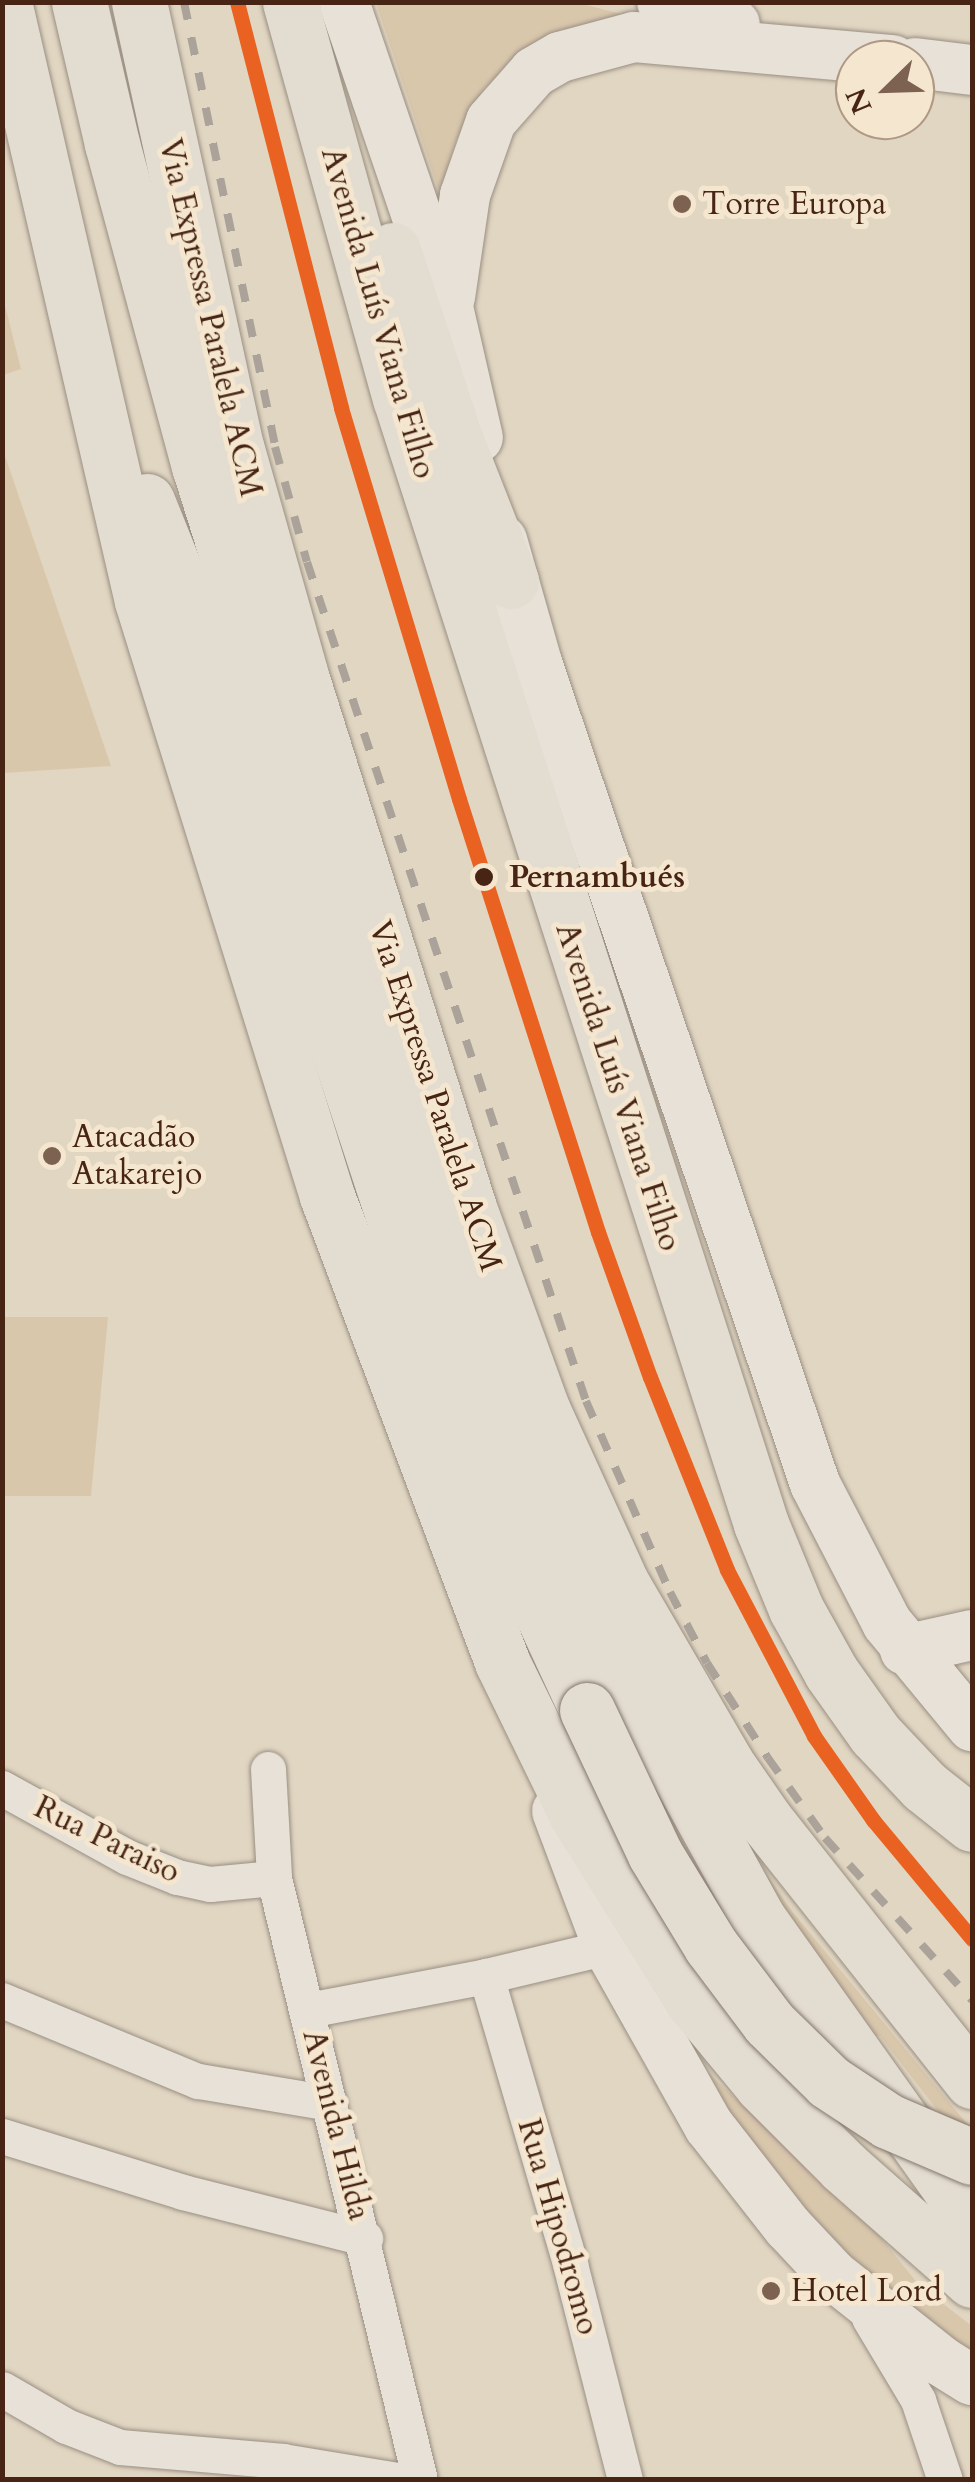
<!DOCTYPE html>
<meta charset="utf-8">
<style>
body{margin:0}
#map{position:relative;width:975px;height:2482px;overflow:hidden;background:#e1d6c2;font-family:Cardo,serif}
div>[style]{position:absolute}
.green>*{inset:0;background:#d9c7ac}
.roads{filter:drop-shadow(0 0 2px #9a8f82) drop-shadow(0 0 2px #9a8f82)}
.street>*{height:35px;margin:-17.5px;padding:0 17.5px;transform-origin:17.5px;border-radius:17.5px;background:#e7e1d7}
.secondary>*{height:50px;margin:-25px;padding:0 25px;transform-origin:25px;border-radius:25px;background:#e7e1d7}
.primary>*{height:55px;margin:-27.5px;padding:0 27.5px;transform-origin:27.5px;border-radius:27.5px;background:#e3dcd1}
.highway>*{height:55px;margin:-27.5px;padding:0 27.5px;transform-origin:27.5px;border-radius:27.5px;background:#e3dcd1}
.rail>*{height:8px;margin-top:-4px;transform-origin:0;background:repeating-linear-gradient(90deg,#aba299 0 18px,transparent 0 36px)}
.bridges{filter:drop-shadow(0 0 2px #83776c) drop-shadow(0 0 2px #83776c)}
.highway-bridge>*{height:55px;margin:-27.5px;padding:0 27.5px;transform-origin:27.5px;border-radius:27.5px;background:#e3dcd1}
.metro-1>*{height:15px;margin:-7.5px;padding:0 7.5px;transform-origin:7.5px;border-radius:7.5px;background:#e96221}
.dots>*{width:28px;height:28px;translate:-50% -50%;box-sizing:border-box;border:5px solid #f4e6cf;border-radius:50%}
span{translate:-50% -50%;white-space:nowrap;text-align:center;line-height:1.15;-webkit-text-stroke:10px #f4e6cf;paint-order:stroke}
.poi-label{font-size:32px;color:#472414}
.left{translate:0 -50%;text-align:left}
.street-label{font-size:32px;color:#472414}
.stop-label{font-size:32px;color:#472414;font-weight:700}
.frame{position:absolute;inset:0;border:5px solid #472414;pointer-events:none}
.north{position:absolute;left:835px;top:40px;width:100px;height:100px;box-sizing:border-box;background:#f4e6cf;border:2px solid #af9884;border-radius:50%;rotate:247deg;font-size:28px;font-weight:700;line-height:40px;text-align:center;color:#472414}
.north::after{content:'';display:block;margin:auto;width:35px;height:45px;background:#7d6251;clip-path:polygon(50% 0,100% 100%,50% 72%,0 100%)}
</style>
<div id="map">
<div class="green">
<div style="clip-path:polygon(574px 2px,637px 18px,525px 52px,484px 88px,456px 140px,440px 194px,376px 3px)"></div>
<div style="clip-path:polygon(2px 293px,21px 369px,3px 375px,2px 375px)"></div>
<div style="clip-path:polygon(2px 450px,3px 450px,111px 766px,3px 773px)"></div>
<div style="clip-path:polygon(3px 1317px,108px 1317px,91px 1496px,3px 1496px)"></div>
<div style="clip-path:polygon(726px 1816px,791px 1910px,972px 2130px,948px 2124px,880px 2036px,861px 2034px)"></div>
<div style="clip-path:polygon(687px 2053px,869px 2223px,919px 2285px,972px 2326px,972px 2362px,855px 2265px,764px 2165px)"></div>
</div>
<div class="roads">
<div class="street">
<div style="left:268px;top:1769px;width:109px;rotate:86.8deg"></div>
<div style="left:274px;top:1878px;width:619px;rotate:76.37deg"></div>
<div style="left:2px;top:1788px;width:143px;rotate:28.9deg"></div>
<div style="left:127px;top:1857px;width:54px;rotate:21.8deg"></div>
<div style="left:177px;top:1877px;width:34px;rotate:12deg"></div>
<div style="left:210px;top:1884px;width:64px;rotate:-5.4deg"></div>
<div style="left:486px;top:1976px;width:300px;rotate:73.7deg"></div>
<div style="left:570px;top:2264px;width:223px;rotate:75.7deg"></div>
<div style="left:2px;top:2000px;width:212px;rotate:22.5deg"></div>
<div style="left:198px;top:2081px;width:133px;rotate:9.5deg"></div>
<div style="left:308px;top:2010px;width:181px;rotate:-10.8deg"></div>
<div style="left:486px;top:1976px;width:125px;rotate:-13.4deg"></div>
<div style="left:2px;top:2136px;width:189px;rotate:17.2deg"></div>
<div style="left:183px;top:2192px;width:188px;rotate:14.2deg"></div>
<div style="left:869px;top:2318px;width:96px;rotate:59.1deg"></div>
<div style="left:918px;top:2400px;width:84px;rotate:71.4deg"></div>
<div style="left:2px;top:2389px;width:74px;rotate:30deg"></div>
<div style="left:66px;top:2426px;width:58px;rotate:21.3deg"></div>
<div style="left:120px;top:2447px;width:164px;rotate:4.9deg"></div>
<div style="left:283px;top:2461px;width:117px;rotate:9.4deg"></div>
</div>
<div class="secondary">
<div style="left:344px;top:2px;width:322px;rotate:71.2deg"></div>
<div style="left:448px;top:307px;width:134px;rotate:77.1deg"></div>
<div style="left:662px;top:2px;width:76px;rotate:16.8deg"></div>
<div style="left:915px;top:63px;width:57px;rotate:7deg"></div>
<div style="left:450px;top:297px;width:103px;rotate:-81.6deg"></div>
<div style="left:465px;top:195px;width:78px;rotate:-70.6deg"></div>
<div style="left:491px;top:121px;width:65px;rotate:-48.7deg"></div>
<div style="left:534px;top:72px;width:30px;rotate:-30deg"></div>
<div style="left:560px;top:57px;width:77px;rotate:-15.1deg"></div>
<div style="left:634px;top:37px;width:260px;rotate:5.1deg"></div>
<div style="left:502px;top:540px;width:128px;rotate:74.1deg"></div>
<div style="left:537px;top:663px;width:867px;rotate:71.29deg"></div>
<div style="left:815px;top:1484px;width:157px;rotate:62.6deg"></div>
<div style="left:887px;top:1623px;width:134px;rotate:50.5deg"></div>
<div style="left:905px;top:1650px;width:69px;rotate:-12.6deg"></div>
<div style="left:557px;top:1811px;width:145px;rotate:69.4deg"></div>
<div style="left:608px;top:1947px;width:206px;rotate:60.6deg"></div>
<div style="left:709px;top:2126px;width:128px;rotate:52deg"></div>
<div style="left:788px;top:2227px;width:66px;rotate:46.8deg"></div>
<div style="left:833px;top:2275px;width:138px;rotate:38.5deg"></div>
<div style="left:941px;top:2361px;width:36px;rotate:32deg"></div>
</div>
<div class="primary">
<div style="left:79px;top:2px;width:146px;rotate:76.9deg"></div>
<div style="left:112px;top:144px;width:334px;rotate:74.9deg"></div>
<div style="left:199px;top:466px;width:854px;rotate:72.56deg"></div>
<div style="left:455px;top:1281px;width:168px;rotate:70.2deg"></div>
<div style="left:512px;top:1439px;width:155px;rotate:66.9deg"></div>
<div style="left:573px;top:1582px;width:382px;rotate:61.2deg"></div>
<div style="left:757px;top:1917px;width:372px;rotate:54.6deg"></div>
</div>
<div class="highway">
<div style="left:4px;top:2px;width:615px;rotate:77.03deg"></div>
<div style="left:142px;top:601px;width:623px;rotate:72.73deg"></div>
<div style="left:327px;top:1196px;width:498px;rotate:69.4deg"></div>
<div style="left:502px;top:1662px;width:167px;rotate:64deg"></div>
<div style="left:575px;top:1812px;width:221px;rotate:58.1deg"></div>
<div style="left:692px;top:2000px;width:110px;rotate:50.5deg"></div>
<div style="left:762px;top:2085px;width:116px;rotate:45deg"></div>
<div style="left:844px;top:2167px;width:171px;rotate:41.4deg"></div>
<div style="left:139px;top:2px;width:454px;rotate:77.7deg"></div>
<div style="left:236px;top:446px;width:239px;rotate:74.2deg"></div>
<div style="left:301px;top:676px;width:558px;rotate:72.47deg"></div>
<div style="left:469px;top:1208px;width:216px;rotate:70deg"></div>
<div style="left:543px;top:1411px;width:190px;rotate:65.5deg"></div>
<div style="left:622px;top:1584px;width:207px;rotate:59.8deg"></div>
<div style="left:726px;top:1763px;width:70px;rotate:55.4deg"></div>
<div style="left:766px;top:1821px;width:332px;rotate:51.6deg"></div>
<div style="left:290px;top:2px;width:411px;rotate:74.5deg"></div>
<div style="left:400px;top:398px;width:1182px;rotate:72.22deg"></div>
<div style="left:761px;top:1524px;width:92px;rotate:67.6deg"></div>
<div style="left:796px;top:1609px;width:72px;rotate:60.9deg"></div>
<div style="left:831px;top:1672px;width:76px;rotate:54.6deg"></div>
<div style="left:875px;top:1734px;width:71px;rotate:46.7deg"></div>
<div style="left:924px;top:1786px;width:61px;rotate:38.4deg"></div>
<div style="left:393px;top:250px;width:193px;rotate:71.8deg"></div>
<div style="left:453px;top:433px;width:159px;rotate:68.6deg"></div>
<div style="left:147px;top:501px;width:166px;rotate:68.1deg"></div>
<div style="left:209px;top:655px;width:789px;rotate:71.84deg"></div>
<div style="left:455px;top:1405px;width:176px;rotate:68deg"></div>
<div style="left:521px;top:1568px;width:157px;rotate:65.1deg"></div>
</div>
</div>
<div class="rail">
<div style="left:184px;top:2px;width:454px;rotate:78.4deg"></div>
<div style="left:275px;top:447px;width:119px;rotate:74.5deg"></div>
<div style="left:307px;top:562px;width:884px;rotate:71.61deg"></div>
<div style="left:586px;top:1401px;width:209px;rotate:66.3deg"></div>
<div style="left:670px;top:1592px;width:80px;rotate:62.5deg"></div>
<div style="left:707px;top:1663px;width:113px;rotate:57.3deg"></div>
<div style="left:768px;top:1758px;width:98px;rotate:54.5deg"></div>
<div style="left:825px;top:1838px;width:219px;rotate:47.8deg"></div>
</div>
<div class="bridges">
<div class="highway-bridge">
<div style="left:587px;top:1710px;width:159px;rotate:64.7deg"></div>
<div style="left:655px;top:1854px;width:108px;rotate:58.7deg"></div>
<div style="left:711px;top:1946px;width:96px;rotate:53deg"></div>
<div style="left:769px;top:2023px;width:84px;rotate:44.5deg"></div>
<div style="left:829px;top:2082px;width:71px;rotate:33.5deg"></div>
<div style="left:888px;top:2121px;width:91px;rotate:23.2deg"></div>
</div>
</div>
<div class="metro-1">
<div style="left:237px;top:2px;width:419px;rotate:75.6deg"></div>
<div style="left:341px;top:408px;width:408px;rotate:73.2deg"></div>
<div style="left:459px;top:799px;width:455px;rotate:72.2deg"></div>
<div style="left:598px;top:1232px;width:154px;rotate:70.3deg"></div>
<div style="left:650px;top:1377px;width:208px;rotate:68.2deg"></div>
<div style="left:727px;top:1570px;width:187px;rotate:62.3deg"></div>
<div style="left:814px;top:1736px;width:103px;rotate:54.9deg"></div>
<div style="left:873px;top:1820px;width:155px;rotate:50.2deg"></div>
</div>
<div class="dots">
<div style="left:682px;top:204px;background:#7d6251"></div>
<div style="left:484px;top:877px;background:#472414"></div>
<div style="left:52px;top:1156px;background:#7d6251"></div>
<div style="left:771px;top:2291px;background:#7d6251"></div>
</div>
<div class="poi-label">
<span class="left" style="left:702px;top:204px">Torre Europa</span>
<span class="left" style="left:72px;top:1156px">Atacadão<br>Atakarejo</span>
<span class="left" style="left:791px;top:2291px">Hotel Lord</span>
</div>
<div class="street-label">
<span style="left:378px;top:313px;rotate:74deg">Avenida Luís Viana Filho</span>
<span style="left:210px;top:318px;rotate:77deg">Via Expressa Paralela ACM</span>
<span style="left:618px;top:1087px;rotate:72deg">Avenida Luís Viana Filho</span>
<span style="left:435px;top:1096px;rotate:72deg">Via Expressa Paralela ACM</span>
<span style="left:107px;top:1840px;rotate:26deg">Rua Paraiso</span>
<span style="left:336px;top:2125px;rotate:76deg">Avenida Hilda</span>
<span style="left:558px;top:2227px;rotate:74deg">Rua Hipodromo</span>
</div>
<div class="stop-label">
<span class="left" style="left:509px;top:877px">Pernambués</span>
</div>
<div class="frame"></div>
<div class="north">N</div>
</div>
